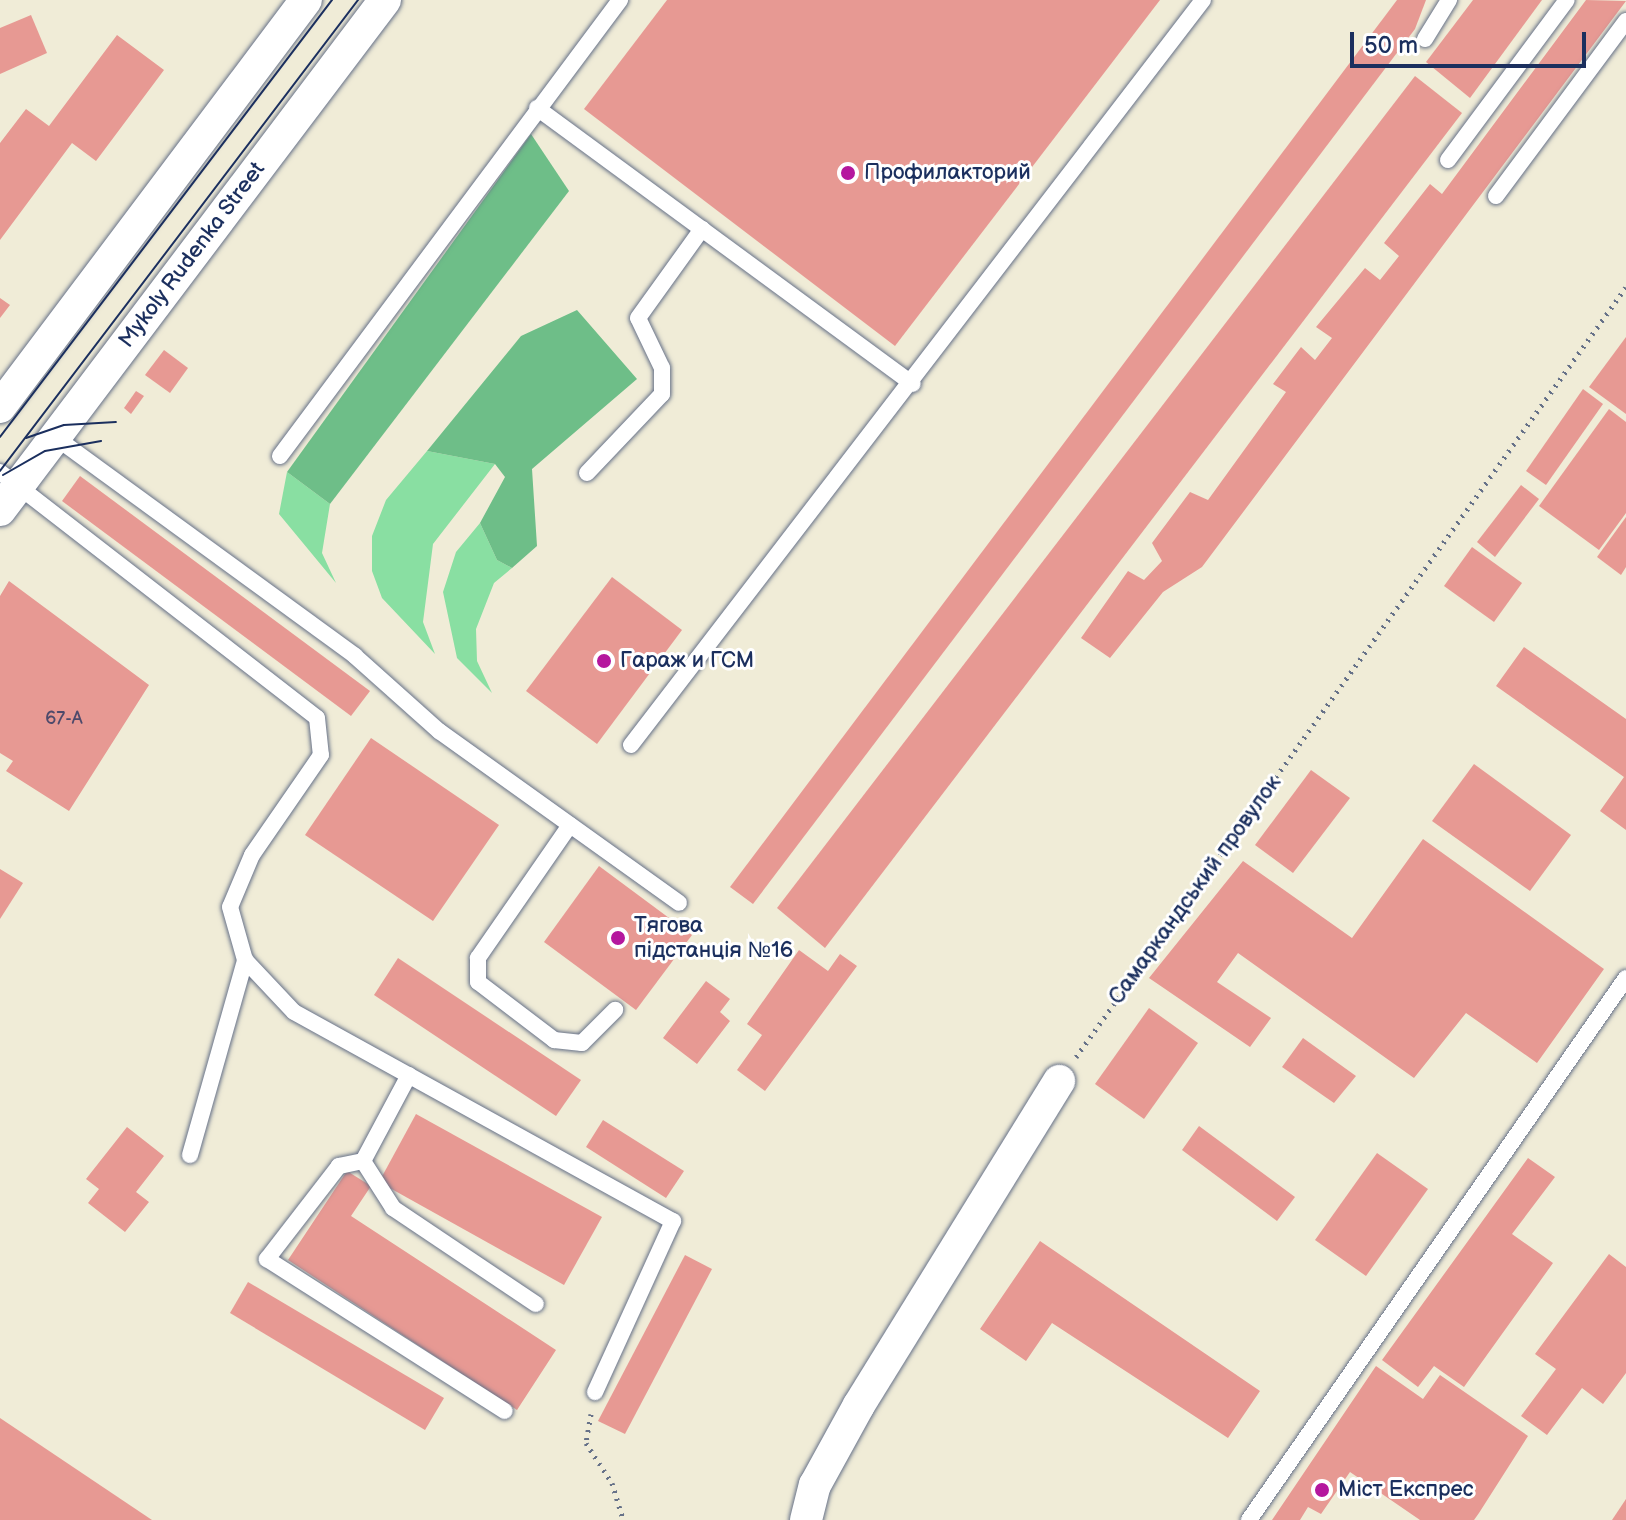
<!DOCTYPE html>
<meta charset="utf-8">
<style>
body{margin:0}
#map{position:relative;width:1626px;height:1520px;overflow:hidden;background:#f0ecd7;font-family:"Balsamiq Sans",sans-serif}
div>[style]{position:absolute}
.green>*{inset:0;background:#89dfa2}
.forest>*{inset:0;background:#6ebe88}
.building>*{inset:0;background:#e79993}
.path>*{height:5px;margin-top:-2.5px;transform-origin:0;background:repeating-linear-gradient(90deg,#667188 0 2px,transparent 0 8px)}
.roads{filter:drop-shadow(0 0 2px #667188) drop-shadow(0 0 2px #667188)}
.lane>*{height:16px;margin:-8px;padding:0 8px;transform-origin:8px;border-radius:8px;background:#fff}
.street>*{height:32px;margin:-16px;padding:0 16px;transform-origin:16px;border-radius:16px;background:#fff}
.tram>*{height:2px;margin:-1px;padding:0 1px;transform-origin:1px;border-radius:1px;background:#1b2f5e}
.dots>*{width:22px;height:22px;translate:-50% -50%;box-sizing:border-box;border:4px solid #fff;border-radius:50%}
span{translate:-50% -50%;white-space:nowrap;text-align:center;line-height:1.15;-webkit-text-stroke:6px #fff;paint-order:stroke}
.number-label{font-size:18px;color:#4e4a6b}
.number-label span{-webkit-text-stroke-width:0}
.poi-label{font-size:22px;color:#1b2f5e}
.left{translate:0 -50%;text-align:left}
.street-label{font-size:22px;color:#1b2f5e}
.scale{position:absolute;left:1350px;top:32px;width:236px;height:36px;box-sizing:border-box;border:4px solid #1b2f5e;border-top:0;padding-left:10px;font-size:24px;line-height:28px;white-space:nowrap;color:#1b2f5e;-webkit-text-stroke:6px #fff;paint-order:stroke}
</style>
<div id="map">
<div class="green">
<div style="clip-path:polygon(427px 451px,495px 464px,433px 544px,423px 622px,435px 654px,382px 598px,372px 571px,372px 536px,386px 500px)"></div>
<div style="clip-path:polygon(287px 472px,330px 504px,322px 553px,336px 583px,279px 514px)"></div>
<div style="clip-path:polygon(480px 523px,497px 560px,512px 568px,494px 583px,476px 629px,477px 661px,492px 693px,457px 658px,443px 592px,456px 552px)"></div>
</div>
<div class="forest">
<div style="clip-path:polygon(531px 134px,569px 191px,330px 504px,287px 472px)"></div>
<div style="clip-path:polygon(577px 310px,637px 379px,532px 469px,537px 546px,512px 568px,497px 560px,480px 523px,505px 477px,495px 464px,427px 451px,521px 336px)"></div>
</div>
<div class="building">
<div style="clip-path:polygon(667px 0,1160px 0,895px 346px,584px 109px)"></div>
<div style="clip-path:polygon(1397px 0,1426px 0,1415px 29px,753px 904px,730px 887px)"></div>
<div style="clip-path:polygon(1473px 0,1542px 0,1470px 98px,1426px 62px)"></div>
<div style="clip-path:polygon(1586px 0,1626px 1px,1202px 567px,1163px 592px,1110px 658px,1081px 638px,1128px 571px,1144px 580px,1162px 561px,1152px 543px,1190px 492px,1208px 500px,1286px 392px,1273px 384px,1301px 347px,1315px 360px,1332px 338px,1316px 327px,1365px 268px,1380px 280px,1399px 256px,1384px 243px,1430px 184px,1442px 194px)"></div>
<div style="clip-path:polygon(31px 15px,47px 53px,0 74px,0 28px)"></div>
<div style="clip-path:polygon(117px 35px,164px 70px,96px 161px,72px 143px,0 240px,0 143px,26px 109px,49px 126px)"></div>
<div style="clip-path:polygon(1415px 76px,1462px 113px,825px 948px,777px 908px)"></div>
<div style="clip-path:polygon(0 298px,10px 305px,0 318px)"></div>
<div style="clip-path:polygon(1626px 337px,1626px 414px,1589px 387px)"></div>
<div style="clip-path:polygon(164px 350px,188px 368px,170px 393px,145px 375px)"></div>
<div style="clip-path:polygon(1583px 389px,1603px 404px,1546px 485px,1526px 471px)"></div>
<div style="clip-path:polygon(136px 391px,144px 396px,131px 414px,124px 408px)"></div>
<div style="clip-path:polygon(1609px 409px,1626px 422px,1626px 513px,1599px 550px,1539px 506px)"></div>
<div style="clip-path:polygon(80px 476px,370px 691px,351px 716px,62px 501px)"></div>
<div style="clip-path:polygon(1521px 485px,1539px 499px,1495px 557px,1477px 542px)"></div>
<div style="clip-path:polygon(1626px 517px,1626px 567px,1621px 575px,1597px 557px)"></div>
<div style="clip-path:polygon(1472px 547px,1522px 583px,1494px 622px,1444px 586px)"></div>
<div style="clip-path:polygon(612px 577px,682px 630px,597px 744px,526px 691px)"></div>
<div style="clip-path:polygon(9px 581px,149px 685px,69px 811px,6px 771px,13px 761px,0 753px,0 596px)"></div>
<div style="clip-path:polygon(1524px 647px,1626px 719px,1626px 830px,1600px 811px,1624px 777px,1496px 686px)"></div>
<div style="clip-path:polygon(371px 738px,499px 825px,433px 921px,305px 835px)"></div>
<div style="clip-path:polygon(1474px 764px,1571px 835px,1530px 891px,1432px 821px)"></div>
<div style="clip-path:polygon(1311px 770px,1350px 798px,1293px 873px,1255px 845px)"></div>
<div style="clip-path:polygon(1423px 839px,1604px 969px,1537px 1063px,1466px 1013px,1414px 1078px,1238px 953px,1217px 982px,1271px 1018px,1250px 1047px,1149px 978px,1243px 861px,1352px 938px)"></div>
<div style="clip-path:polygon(599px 866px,692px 935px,636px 1010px,544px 942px)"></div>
<div style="clip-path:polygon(0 869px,23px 883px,0 919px)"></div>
<div style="clip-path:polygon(799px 950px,828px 971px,840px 954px,857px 966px,765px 1091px,737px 1070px,762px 1035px,747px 1024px)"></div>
<div style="clip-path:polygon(398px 958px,581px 1080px,556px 1116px,374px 995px)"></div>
<div style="clip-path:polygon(706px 981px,730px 999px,720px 1012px,730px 1021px,697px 1064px,663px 1038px)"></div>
<div style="clip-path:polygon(1149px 1008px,1198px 1043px,1144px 1119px,1095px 1084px)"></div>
<div style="clip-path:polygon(1303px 1038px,1356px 1076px,1334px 1103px,1282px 1067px)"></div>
<div style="clip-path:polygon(416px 1114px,602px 1217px,564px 1285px,379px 1182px)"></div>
<div style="clip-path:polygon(603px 1120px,684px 1171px,666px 1198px,586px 1147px)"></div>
<div style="clip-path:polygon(1199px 1126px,1295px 1197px,1277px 1221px,1182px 1150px)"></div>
<div style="clip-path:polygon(127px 1127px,164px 1156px,136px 1192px,149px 1202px,125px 1232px,88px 1203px,99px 1189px,86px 1179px)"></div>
<div style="clip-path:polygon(1377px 1153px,1428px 1189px,1366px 1276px,1315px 1240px)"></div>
<div style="clip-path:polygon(1528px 1158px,1555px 1177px,1512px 1234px,1553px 1263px,1464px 1387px,1434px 1366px,1418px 1387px,1382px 1360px)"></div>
<div style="clip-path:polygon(347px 1171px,371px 1186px,351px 1216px,556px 1350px,517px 1410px,288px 1260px)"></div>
<div style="clip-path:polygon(1040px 1241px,1260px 1391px,1228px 1438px,1052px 1323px,1026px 1361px,980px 1329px)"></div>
<div style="clip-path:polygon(1609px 1254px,1626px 1267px,1626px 1373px,1603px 1404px,1582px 1388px,1547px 1435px,1521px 1416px,1556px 1369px,1535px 1354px)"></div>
<div style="clip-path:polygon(685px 1255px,712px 1269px,625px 1434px,598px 1421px)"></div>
<div style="clip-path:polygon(248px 1282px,444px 1398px,425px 1430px,230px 1313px)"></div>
<div style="clip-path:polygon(1376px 1366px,1423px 1399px,1440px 1375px,1528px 1436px,1479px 1513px,1474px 1520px,1420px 1520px,1350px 1472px,1321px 1514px,1308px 1507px,1300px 1520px,1272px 1520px)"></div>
<div style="clip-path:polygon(0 1418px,152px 1520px,0 1520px)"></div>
<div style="clip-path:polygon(1626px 1499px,1626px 1520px,1612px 1520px)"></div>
</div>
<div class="path">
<div style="left:1076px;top:1057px;width:946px;rotate:-54.46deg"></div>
<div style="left:591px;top:1414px;width:29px;rotate:100deg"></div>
<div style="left:586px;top:1443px;width:48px;rotate:57deg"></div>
<div style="left:612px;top:1483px;width:39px;rotate:73deg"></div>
</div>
<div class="roads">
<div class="lane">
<div style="left:1425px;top:39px;width:46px;rotate:-58.4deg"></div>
<div style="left:537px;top:108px;width:466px;rotate:36.3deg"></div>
<div style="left:1448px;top:160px;width:199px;rotate:-53.4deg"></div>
<div style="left:1496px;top:196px;width:218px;rotate:-53.4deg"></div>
<div style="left:55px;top:437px;width:371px;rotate:36.1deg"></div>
<div style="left:355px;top:656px;width:113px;rotate:41.8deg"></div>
<div style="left:439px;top:731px;width:295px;rotate:35.6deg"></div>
<div style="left:280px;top:456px;width:569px;rotate:-53.29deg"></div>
<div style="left:0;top:472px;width:401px;rotate:37.8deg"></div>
<div style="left:317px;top:718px;width:37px;rotate:84deg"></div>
<div style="left:321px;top:755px;width:121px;rotate:124.6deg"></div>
<div style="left:252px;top:855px;width:56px;rotate:112.9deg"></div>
<div style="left:230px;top:907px;width:55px;rotate:74.2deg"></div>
<div style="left:245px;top:960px;width:71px;rotate:46.7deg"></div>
<div style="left:294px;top:1012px;width:433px;rotate:28.9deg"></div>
<div style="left:673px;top:1221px;width:188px;rotate:114.5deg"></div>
<div style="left:587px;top:473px;width:109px;rotate:-46.5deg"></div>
<div style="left:662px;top:394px;width:26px;rotate:-90deg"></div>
<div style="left:662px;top:368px;width:55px;rotate:-115.6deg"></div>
<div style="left:638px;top:318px;width:110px;rotate:-54.3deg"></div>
<div style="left:631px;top:745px;width:939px;rotate:-52.48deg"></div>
<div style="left:570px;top:825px;width:162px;rotate:124.7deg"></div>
<div style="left:478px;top:958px;width:24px;rotate:90deg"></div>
<div style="left:478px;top:982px;width:96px;rotate:37.3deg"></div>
<div style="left:554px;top:1040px;width:28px;rotate:6deg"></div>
<div style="left:582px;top:1043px;width:47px;rotate:-45deg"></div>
<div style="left:409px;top:1075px;width:98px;rotate:118.1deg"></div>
<div style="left:363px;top:1161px;width:56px;rotate:57.4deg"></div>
<div style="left:393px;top:1208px;width:172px;rotate:33.9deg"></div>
<div style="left:190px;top:1155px;width:203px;rotate:-74.2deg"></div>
<div style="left:363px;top:1161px;width:25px;rotate:168deg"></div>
<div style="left:339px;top:1166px;width:118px;rotate:127.7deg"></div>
<div style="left:267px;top:1259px;width:282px;rotate:32.6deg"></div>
<div style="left:1249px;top:1520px;width:660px;rotate:-55.18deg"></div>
</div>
<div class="street">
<div style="left:0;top:407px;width:509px;rotate:-53.06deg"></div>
<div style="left:0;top:510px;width:639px;rotate:-52.95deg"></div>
<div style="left:806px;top:1520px;width:36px;rotate:-76deg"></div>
<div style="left:815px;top:1485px;width:91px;rotate:-61.2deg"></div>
<div style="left:859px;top:1405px;width:381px;rotate:-58.3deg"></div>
</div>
</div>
<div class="tram">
<div style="left:0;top:437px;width:549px;rotate:-52.78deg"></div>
<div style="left:26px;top:438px;width:40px;rotate:-18.9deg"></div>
<div style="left:64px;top:425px;width:52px;rotate:-3.3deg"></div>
<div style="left:0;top:471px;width:592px;rotate:-52.76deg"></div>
<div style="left:3px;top:475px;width:48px;rotate:-29.7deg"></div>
<div style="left:45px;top:451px;width:57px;rotate:-10.1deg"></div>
</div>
<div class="dots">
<div style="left:848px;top:173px;background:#b5179e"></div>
<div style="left:604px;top:661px;background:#b5179e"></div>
<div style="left:618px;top:938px;background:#b5179e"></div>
<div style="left:1322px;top:1490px;background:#b5179e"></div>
</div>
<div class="number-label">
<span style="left:64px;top:719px">67-А</span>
</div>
<div class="poi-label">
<span class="left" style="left:864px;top:173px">Профилакторий</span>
<span class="left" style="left:620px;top:661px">Гараж и ГСМ</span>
<span class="left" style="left:634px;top:938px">Тягова<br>пiдстанцiя №16</span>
<span class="left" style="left:1338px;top:1490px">Міст Експрес</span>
</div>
<div class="street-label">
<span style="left:192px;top:255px;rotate:-53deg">Mykoly Rudenka Street</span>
<span style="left:1195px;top:890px;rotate:-54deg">Самаркандський провулок</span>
</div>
<div class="scale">50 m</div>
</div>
